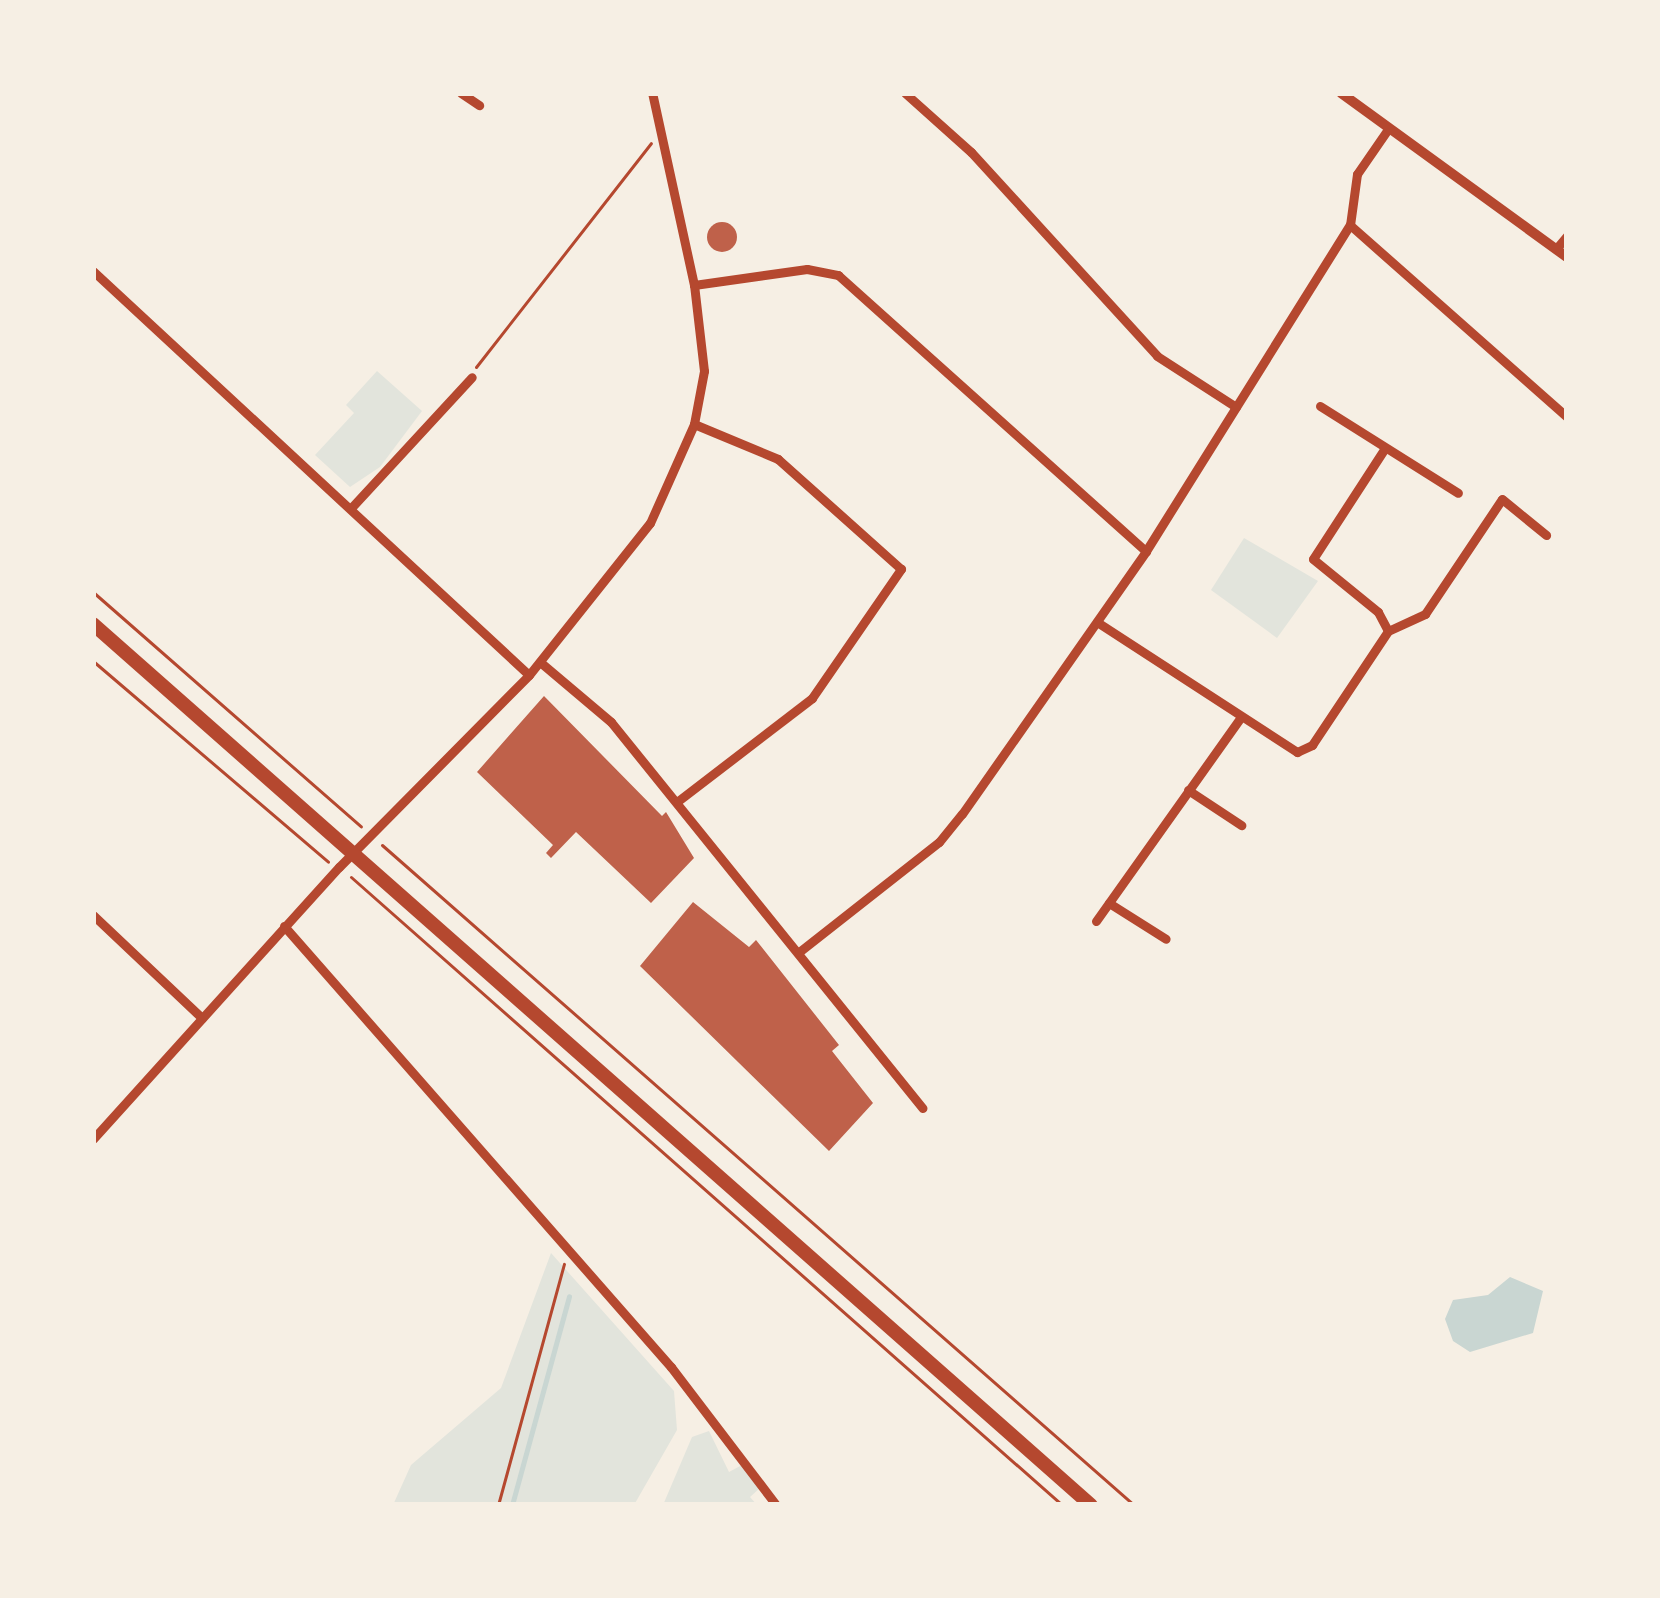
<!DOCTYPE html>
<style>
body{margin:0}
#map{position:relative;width:1660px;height:1598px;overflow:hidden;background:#f6efe4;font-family:Raleway,sans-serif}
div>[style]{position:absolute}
.green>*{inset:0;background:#e2e4dc}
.water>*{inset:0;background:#c9d6d2}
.stream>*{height:4.5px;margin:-2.25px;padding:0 2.25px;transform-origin:2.25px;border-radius:2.25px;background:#c9d6d2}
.building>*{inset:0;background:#bf614a}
.round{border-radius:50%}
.path>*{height:3px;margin:-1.5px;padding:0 1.5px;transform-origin:1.5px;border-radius:1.5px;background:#b5482f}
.minor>*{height:9px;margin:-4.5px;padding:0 4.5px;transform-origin:4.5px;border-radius:4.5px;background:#b5482f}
.tertiary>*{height:10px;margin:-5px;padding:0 5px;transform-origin:5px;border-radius:5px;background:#b5482f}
.primary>*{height:14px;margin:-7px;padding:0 7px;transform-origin:7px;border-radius:7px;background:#b5482f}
span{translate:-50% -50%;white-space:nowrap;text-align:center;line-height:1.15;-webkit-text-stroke:12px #f6efe4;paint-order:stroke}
.frame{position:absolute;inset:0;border:96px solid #f6efe4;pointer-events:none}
</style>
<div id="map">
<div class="green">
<div style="clip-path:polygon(377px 371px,422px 411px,380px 467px,350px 487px,315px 455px,354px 413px,346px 405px)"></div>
<div style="clip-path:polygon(1244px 538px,1318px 581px,1277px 638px,1211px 590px)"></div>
<div style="clip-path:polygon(551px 1253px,674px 1391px,677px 1430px,634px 1505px,393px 1505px,411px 1465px,501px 1388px)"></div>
<div style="clip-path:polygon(709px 1431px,729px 1472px,742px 1465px,760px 1488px,750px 1497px,757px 1505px,663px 1505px,692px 1437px)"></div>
</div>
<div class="water">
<div style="clip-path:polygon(1510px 1277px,1543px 1291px,1533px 1333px,1470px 1352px,1453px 1341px,1445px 1319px,1453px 1300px,1488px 1295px)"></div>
</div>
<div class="stream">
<div style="left:512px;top:1505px;width:216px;rotate:-74.7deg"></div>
</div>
<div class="building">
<div class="round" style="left:707px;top:222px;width:30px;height:30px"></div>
<div style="clip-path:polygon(544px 696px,662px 816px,666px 812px,694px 858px,651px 903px,576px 832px,551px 858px,546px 853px,553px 845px,477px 772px)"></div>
<div style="clip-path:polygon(693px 902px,749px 947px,756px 940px,839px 1045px,832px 1051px,873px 1103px,829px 1151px,640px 966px)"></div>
</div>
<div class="path">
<div style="left:476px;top:367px;width:284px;rotate:-52deg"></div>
<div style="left:93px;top:592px;width:356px;rotate:41.2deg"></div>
<div style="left:93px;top:661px;width:309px;rotate:40.5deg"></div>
<div style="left:382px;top:845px;width:1001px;rotate:41.27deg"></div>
<div style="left:351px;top:877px;width:949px;rotate:41.45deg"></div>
<div style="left:498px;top:1505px;width:250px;rotate:-74.7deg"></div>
</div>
<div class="minor">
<div style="left:461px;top:93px;width:22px;rotate:34deg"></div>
<div style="left:905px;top:93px;width:89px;rotate:41.8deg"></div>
<div style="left:971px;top:152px;width:276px;rotate:47.6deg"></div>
<div style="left:1157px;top:356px;width:94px;rotate:32.8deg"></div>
<div style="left:1386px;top:132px;width:51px;rotate:124.6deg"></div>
<div style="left:1357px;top:174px;width:51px;rotate:97.8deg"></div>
<div style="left:1350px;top:225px;width:290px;rotate:41.5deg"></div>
<div style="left:1556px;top:249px;width:17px;rotate:-50deg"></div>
<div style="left:93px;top:271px;width:594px;rotate:42.82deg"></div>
<div style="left:694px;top:285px;width:114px;rotate:-8.1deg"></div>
<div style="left:807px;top:269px;width:32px;rotate:11deg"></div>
<div style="left:838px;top:275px;width:414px;rotate:41.9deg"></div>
<div style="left:1320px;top:406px;width:163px;rotate:32.2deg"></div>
<div style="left:1385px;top:448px;width:132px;rotate:123deg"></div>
<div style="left:1313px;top:559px;width:84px;rotate:39.2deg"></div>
<div style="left:1378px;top:612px;width:21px;rotate:62deg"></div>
<div style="left:351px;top:508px;width:178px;rotate:-47.3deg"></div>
<div style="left:1097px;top:622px;width:239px;rotate:33deg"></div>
<div style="left:1297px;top:752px;width:17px;rotate:-25deg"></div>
<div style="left:1312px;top:745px;width:137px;rotate:-56.3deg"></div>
<div style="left:1388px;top:631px;width:41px;rotate:-24.7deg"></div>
<div style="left:1425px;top:614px;width:138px;rotate:-56.2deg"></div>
<div style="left:1502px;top:499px;width:57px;rotate:39.3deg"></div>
<div style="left:540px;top:662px;width:93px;rotate:40.2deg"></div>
<div style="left:611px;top:722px;width:496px;rotate:51.1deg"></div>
<div style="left:1188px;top:790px;width:64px;rotate:33.4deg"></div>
<div style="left:678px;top:801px;width:169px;rotate:-37.5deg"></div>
<div style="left:812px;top:698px;width:157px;rotate:-55.4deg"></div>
<div style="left:901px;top:569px;width:165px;rotate:-138.2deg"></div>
<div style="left:778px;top:459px;width:91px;rotate:-157.4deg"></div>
<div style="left:1109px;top:903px;width:67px;rotate:32.3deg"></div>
<div style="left:93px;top:915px;width:150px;rotate:43.4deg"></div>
<div style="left:1096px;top:921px;width:247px;rotate:-54.6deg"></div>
<div style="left:284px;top:926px;width:587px;rotate:48.73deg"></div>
<div style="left:671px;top:1367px;width:173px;rotate:52.7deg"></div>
<div style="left:799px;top:952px;width:178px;rotate:-38.2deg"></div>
<div style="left:939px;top:842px;width:36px;rotate:-51deg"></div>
<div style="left:962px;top:814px;width:321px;rotate:-55deg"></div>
<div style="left:1146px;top:551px;width:385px;rotate:-58deg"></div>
<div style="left:93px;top:1139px;width:367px;rotate:-47.9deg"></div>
<div style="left:339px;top:867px;width:270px;rotate:-45.3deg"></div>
<div style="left:529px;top:675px;width:194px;rotate:-51.5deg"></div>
<div style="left:650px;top:523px;width:108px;rotate:-66deg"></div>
<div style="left:694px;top:424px;width:54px;rotate:-79.3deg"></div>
<div style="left:704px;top:371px;width:87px;rotate:-96.6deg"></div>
<div style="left:694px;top:285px;width:197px;rotate:-102.3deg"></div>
</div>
<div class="tertiary">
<div style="left:1341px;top:93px;width:279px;rotate:36deg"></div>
</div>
<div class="primary">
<div style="left:93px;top:624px;width:1331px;rotate:41.44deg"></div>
</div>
<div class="frame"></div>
</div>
